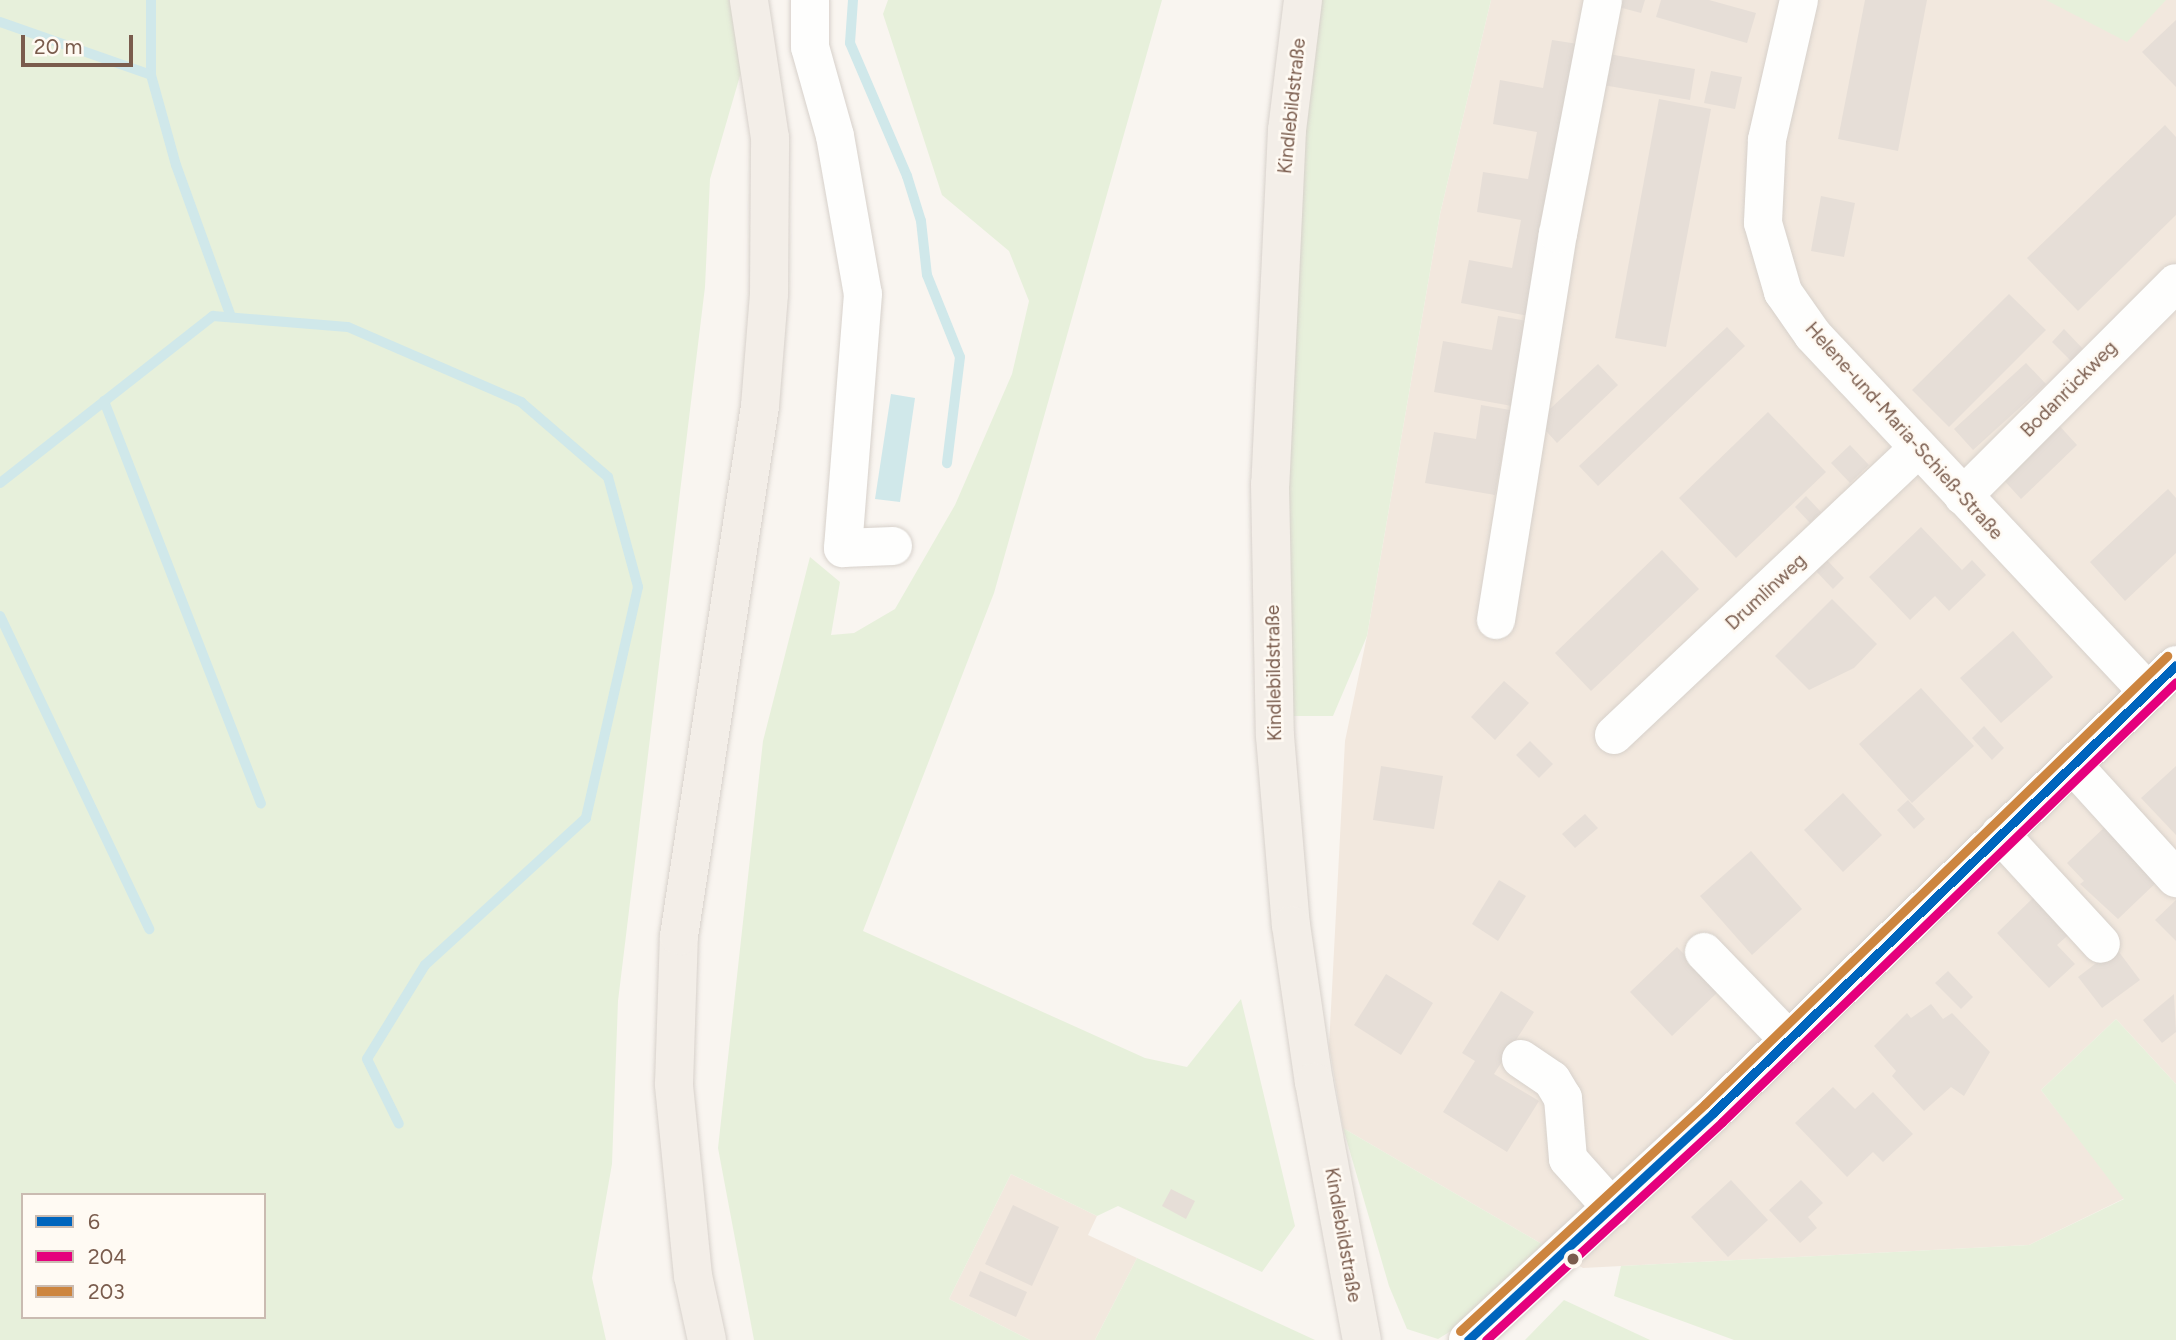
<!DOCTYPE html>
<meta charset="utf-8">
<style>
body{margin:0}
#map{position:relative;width:2176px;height:1340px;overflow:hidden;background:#f9f5f0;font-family:Figtree,sans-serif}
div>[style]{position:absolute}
.residential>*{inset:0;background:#f2e8de}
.green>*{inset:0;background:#e7f0db}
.water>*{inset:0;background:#d0e8ea}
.stream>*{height:10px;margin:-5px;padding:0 5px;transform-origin:5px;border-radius:5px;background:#d0e8ea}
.building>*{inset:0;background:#e6ded7}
.roads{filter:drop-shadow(0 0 2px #d7d1cb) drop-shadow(0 0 2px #d7d1cb)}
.minor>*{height:38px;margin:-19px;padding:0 19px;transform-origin:19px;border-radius:19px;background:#fefefd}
.major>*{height:38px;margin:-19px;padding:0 19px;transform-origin:19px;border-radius:19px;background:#f3eee8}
.bus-1>*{height:9px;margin:-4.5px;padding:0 4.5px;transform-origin:4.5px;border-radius:4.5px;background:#0065bd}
.bus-2>*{height:9px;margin:-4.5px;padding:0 4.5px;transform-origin:4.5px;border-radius:4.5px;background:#e5007d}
.bus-3>*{height:9px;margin:-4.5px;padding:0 4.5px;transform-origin:4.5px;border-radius:4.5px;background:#cd853f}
.dots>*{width:19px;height:19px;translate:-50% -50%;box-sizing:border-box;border:4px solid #fffaf3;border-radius:50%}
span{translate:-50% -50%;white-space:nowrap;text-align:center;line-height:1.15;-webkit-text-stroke:5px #fffaf3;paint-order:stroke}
.street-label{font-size:19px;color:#7a5c4d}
.legend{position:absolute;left:21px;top:1193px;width:245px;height:126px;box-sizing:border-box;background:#fffaf3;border:2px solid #cabbb1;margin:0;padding:9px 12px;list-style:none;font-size:21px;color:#7a5c4d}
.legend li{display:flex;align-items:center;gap:14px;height:35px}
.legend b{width:35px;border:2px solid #cabbb1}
.scale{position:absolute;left:21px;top:35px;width:112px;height:32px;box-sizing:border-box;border:4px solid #7a5c4d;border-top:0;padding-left:9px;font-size:21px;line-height:24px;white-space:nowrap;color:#7a5c4d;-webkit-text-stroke:5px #fffaf3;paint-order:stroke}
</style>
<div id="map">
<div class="residential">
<div style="clip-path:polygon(1491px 0,2176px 0,2176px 1084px,2116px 1019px,2041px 1090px,2125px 1198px,2029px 1245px,1583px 1268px,1343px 1128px,1329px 1046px,1345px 741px,1367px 636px,1440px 214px)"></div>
<div style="clip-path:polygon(1011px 1174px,1097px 1216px,1088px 1235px,1137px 1258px,1095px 1340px,1030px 1340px,949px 1299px)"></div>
</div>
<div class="green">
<div style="clip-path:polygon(evenodd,0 0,762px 0,710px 179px,705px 287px,618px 1001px,612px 1164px,592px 1278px,606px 1340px,0 1340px,0 0,23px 1195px,264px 1195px,264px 1317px,23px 1317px,23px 1195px)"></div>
<div style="clip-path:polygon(888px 0,1162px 0,994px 593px,863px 931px,1145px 1058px,1187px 1067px,1241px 999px,1295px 1226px,1262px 1272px,1118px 1206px,1097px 1216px,1011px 1174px,949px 1299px,1030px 1340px,754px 1340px,718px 1148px,763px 741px,810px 557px,840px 582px,831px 635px,854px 633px,895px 609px,955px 505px,1012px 374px,1029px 301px,1009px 251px,942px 195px,883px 14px)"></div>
<div style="clip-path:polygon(1304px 0,1491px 0,1440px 214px,1367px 636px,1333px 716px,1293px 716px,1270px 484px)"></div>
<div style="clip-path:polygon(2046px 0,2166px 0,2127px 42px)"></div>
<div style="clip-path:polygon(2116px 1019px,2176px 1084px,2176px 1340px,1734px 1340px,1614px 1296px,1621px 1266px,2029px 1245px,2124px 1199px,2041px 1090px)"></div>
<div style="clip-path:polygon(1343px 1128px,1547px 1247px,1485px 1310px,1438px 1339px,1407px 1329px,1389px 1286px)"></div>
<div style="clip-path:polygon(1137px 1258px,1315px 1340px,1095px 1340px)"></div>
<div style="clip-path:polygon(1564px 1300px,1650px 1340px,1525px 1340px)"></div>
</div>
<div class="water">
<div style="clip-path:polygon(891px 394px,915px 398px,900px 502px,875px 499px)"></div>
</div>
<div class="stream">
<div style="left:151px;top:0;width:75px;rotate:90deg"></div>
<div style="left:151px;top:75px;width:93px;rotate:74.5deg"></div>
<div style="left:176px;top:165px;width:162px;rotate:70.1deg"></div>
<div style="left:853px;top:0;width:43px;rotate:94deg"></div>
<div style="left:850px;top:43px;width:145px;rotate:66.8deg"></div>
<div style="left:907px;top:176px;width:47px;rotate:72.7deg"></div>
<div style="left:921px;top:221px;width:54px;rotate:83.7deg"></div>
<div style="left:927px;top:275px;width:88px;rotate:68.1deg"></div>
<div style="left:960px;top:357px;width:107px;rotate:97deg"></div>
<div style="left:0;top:22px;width:160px;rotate:19.3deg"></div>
<div style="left:104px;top:401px;width:432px;rotate:68.7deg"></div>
<div style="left:0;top:483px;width:271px;rotate:-38.1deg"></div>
<div style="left:213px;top:316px;width:135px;rotate:4.7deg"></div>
<div style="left:348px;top:327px;width:189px;rotate:23.4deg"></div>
<div style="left:521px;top:402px;width:115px;rotate:40.8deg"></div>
<div style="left:608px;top:477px;width:114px;rotate:74.7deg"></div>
<div style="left:638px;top:587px;width:237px;rotate:102.7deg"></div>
<div style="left:586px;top:818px;width:218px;rotate:137.6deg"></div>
<div style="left:425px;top:965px;width:110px;rotate:121.7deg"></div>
<div style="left:367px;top:1059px;width:72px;rotate:63.8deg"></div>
<div style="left:0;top:616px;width:347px;rotate:64.5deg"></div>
</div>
<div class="building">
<div style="clip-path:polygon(1612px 0,1645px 0,1641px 13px,1611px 5px)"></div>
<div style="clip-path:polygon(1661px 0,1709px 0,1756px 13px,1747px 43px,1656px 17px)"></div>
<div style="clip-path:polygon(1865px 0,1927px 0,1898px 151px,1838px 139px)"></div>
<div style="clip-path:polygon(2176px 20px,2176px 87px,2142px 52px)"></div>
<div style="clip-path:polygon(1552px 40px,1578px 44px,1529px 316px,1461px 303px,1469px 260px,1512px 268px,1521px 220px,1477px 212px,1483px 172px,1528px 179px,1537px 132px,1493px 124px,1500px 80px,1543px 88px)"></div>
<div style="clip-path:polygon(1603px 53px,1695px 69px,1690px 100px,1597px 84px)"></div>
<div style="clip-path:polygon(1711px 71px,1742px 77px,1735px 109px,1704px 103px)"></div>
<div style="clip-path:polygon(1659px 99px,1711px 109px,1666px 347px,1615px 338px)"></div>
<div style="clip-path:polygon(2165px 125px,2176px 137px,2176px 215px,2078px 311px,2027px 258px)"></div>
<div style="clip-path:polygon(1821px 196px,1855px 203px,1844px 257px,1811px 251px)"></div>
<div style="clip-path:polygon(2009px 294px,2046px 330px,1949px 427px,1912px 390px)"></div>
<div style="clip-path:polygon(1498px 316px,1527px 321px,1512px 406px,1434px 392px,1443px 341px,1492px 350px)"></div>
<div style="clip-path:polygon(1727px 327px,1745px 346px,1598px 486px,1579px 466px)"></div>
<div style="clip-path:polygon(2064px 329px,2085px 351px,2072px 362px,2052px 342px)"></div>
<div style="clip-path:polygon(2026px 363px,2046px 384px,1973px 450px,1954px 429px)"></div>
<div style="clip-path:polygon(1598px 364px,1618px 385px,1557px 443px,1537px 421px)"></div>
<div style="clip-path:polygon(1481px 405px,1510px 410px,1495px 495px,1425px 483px,1434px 432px,1476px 439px)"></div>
<div style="clip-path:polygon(1768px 412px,1826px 472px,1736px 558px,1679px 498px)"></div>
<div style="clip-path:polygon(2056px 422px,2077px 445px,2021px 499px,2000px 476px)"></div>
<div style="clip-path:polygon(1850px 445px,1869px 465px,1850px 483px,1831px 463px)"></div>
<div style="clip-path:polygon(2168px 489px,2176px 498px,2176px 553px,2125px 601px,2090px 562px)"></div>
<div style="clip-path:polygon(1806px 496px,1821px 512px,1810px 523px,1795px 507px)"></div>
<div style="clip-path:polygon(1921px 527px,1962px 570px,1972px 560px,1986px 575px,1949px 611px,1935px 596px,1910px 620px,1869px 577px)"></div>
<div style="clip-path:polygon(1662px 550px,1699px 589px,1591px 691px,1555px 653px)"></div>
<div style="clip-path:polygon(1824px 557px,1844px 578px,1833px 589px,1813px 568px)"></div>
<div style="clip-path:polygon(1832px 599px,1877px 644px,1854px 668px,1809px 690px,1775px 656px)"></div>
<div style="clip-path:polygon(2013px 631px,2053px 677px,2001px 723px,1960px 678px)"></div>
<div style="clip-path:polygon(1504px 681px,1529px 703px,1495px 740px,1471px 717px)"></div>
<div style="clip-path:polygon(1921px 688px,1974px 746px,1912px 803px,1859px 744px)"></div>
<div style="clip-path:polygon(1984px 726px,2004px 748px,1992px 760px,1972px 738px)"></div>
<div style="clip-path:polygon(1530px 741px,1553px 764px,1539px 778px,1516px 755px)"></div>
<div style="clip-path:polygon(1381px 766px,1443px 776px,1434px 829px,1373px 820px)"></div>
<div style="clip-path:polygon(2176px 766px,2176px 835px,2141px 798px)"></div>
<div style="clip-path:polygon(1843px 793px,1882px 835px,1843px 872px,1804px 830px)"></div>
<div style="clip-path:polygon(1908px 800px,1925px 819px,1914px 829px,1897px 810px)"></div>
<div style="clip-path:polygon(1585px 814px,1598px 828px,1575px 848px,1562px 834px)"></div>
<div style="clip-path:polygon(2110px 822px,2162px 877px,2118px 919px,2080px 884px,2084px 881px,2067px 863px)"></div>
<div style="clip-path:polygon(1751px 851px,1802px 909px,1752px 955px,1700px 896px)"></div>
<div style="clip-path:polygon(1499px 880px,1526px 896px,1498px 941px,1472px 924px)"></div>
<div style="clip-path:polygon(2039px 892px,2075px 929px,2057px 945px,2075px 964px,2049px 988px,1997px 933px)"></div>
<div style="clip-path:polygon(2176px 900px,2176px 941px,2155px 920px)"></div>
<div style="clip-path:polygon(1677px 947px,1720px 990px,1672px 1036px,1630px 992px)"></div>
<div style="clip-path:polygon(2116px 948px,2140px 980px,2102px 1008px,2078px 977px)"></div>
<div style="clip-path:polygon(1948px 971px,1973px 997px,1961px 1009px,1935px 983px)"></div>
<div style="clip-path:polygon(1386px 974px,1433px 1003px,1401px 1055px,1354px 1025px)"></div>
<div style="clip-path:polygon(1501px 991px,1534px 1012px,1494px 1074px,1539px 1101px,1507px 1152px,1443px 1112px,1475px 1061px,1462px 1053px)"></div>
<div style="clip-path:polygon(2174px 994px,2176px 1032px,2162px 1043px,2143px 1020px)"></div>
<div style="clip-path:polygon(1931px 1004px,1943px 1019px,1952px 1013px,1990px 1052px,1964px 1096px,1951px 1087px,1924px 1111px,1892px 1076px,1896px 1071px,1874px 1046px,1907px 1013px,1911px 1018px)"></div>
<div style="clip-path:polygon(1833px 1087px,1855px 1109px,1873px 1092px,1913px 1134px,1883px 1162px,1873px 1152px,1847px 1177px,1795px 1123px)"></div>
<div style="clip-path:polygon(1731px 1180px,1768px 1220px,1728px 1257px,1691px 1217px)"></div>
<div style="clip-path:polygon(1801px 1180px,1823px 1203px,1808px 1217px,1817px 1228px,1800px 1243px,1769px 1210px)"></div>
<div style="clip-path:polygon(1171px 1189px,1195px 1201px,1186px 1219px,1162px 1206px)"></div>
<div style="clip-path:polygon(1013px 1205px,1059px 1227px,1032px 1286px,985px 1264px)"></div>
<div style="clip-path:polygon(980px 1271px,1027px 1292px,1016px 1317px,969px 1296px)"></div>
</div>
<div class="roads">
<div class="minor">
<div style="left:810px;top:0;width:47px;rotate:90deg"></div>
<div style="left:810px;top:47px;width:92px;rotate:74.3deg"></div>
<div style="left:835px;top:136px;width:160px;rotate:80deg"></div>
<div style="left:863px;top:294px;width:255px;rotate:94.5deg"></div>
<div style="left:843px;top:548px;width:50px;rotate:-2.3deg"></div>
<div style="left:1799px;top:0;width:144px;rotate:102.9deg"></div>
<div style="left:1767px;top:140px;width:83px;rotate:92.8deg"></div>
<div style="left:1763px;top:223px;width:72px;rotate:73.8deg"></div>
<div style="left:1783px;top:292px;width:52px;rotate:55.1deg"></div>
<div style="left:1813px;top:335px;width:490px;rotate:46.8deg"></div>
<div style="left:1963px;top:496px;width:301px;rotate:-45deg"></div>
<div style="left:1496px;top:620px;width:391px;rotate:-80.9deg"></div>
<div style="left:1558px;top:234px;width:238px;rotate:-79.1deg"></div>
<div style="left:1614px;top:735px;width:417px;rotate:-43.3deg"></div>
<div style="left:2073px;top:765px;width:153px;rotate:47.7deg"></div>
<div style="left:2000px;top:834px;width:149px;rotate:47.4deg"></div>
<div style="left:1704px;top:952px;width:122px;rotate:46deg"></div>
<div style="left:1521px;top:1059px;width:37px;rotate:34deg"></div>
<div style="left:1552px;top:1080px;width:21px;rotate:59deg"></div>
<div style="left:1563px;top:1098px;width:61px;rotate:85.3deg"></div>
<div style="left:1568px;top:1159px;width:66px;rotate:48.1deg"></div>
<div style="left:1468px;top:1340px;width:334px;rotate:-42.8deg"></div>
<div style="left:1713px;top:1113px;width:644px;rotate:-44.06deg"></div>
</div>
<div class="major">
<div style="left:1303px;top:0;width:131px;rotate:97deg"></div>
<div style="left:1287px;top:130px;width:354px;rotate:92.7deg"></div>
<div style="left:1270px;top:484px;width:252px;rotate:88.9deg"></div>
<div style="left:1275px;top:736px;width:190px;rotate:85.2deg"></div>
<div style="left:1291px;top:925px;width:159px;rotate:81.7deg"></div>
<div style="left:1314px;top:1082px;width:262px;rotate:79.5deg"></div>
<div style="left:707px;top:1340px;width:66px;rotate:-102.3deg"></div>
<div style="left:693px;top:1276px;width:193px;rotate:-95.7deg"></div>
<div style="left:674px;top:1084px;width:148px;rotate:-88.1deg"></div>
<div style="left:679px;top:936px;width:536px;rotate:-81.31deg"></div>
<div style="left:760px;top:406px;width:112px;rotate:-85.4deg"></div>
<div style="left:769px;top:294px;width:156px;rotate:-89.6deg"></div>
<div style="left:770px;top:138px;width:140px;rotate:-98.7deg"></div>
</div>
</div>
<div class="bus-1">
<div style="left:1468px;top:1340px;width:334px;rotate:-42.8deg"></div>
<div style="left:1713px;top:1113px;width:644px;rotate:-44.06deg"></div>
</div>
<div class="bus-2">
<div style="left:1486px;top:1340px;width:321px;rotate:-42.7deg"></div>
<div style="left:1722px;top:1122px;width:632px;rotate:-44.1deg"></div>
</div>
<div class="bus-3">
<div style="left:1460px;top:1331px;width:334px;rotate:-42.8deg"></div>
<div style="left:1705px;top:1104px;width:644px;rotate:-44.12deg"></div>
</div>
<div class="dots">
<div style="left:1573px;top:1259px;background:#7a5c4d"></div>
</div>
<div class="street-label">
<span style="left:1292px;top:106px;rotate:-84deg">Kindlebildstraße</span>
<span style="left:2069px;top:389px;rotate:-45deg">Bodanrückweg</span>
<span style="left:1904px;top:431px;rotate:48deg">Helene-und-Maria-Schieß-Straße</span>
<span style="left:1766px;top:592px;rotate:-43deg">Drumlinweg</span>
<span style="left:1274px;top:673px;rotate:-91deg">Kindlebildstraße</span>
<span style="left:1343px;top:1235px;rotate:80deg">Kindlebildstraße</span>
</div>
<ul class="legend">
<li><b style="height:9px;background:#0065bd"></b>6</li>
<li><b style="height:9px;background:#e5007d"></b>204</li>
<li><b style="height:9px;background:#cd853f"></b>203</li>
</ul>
<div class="scale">20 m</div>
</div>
